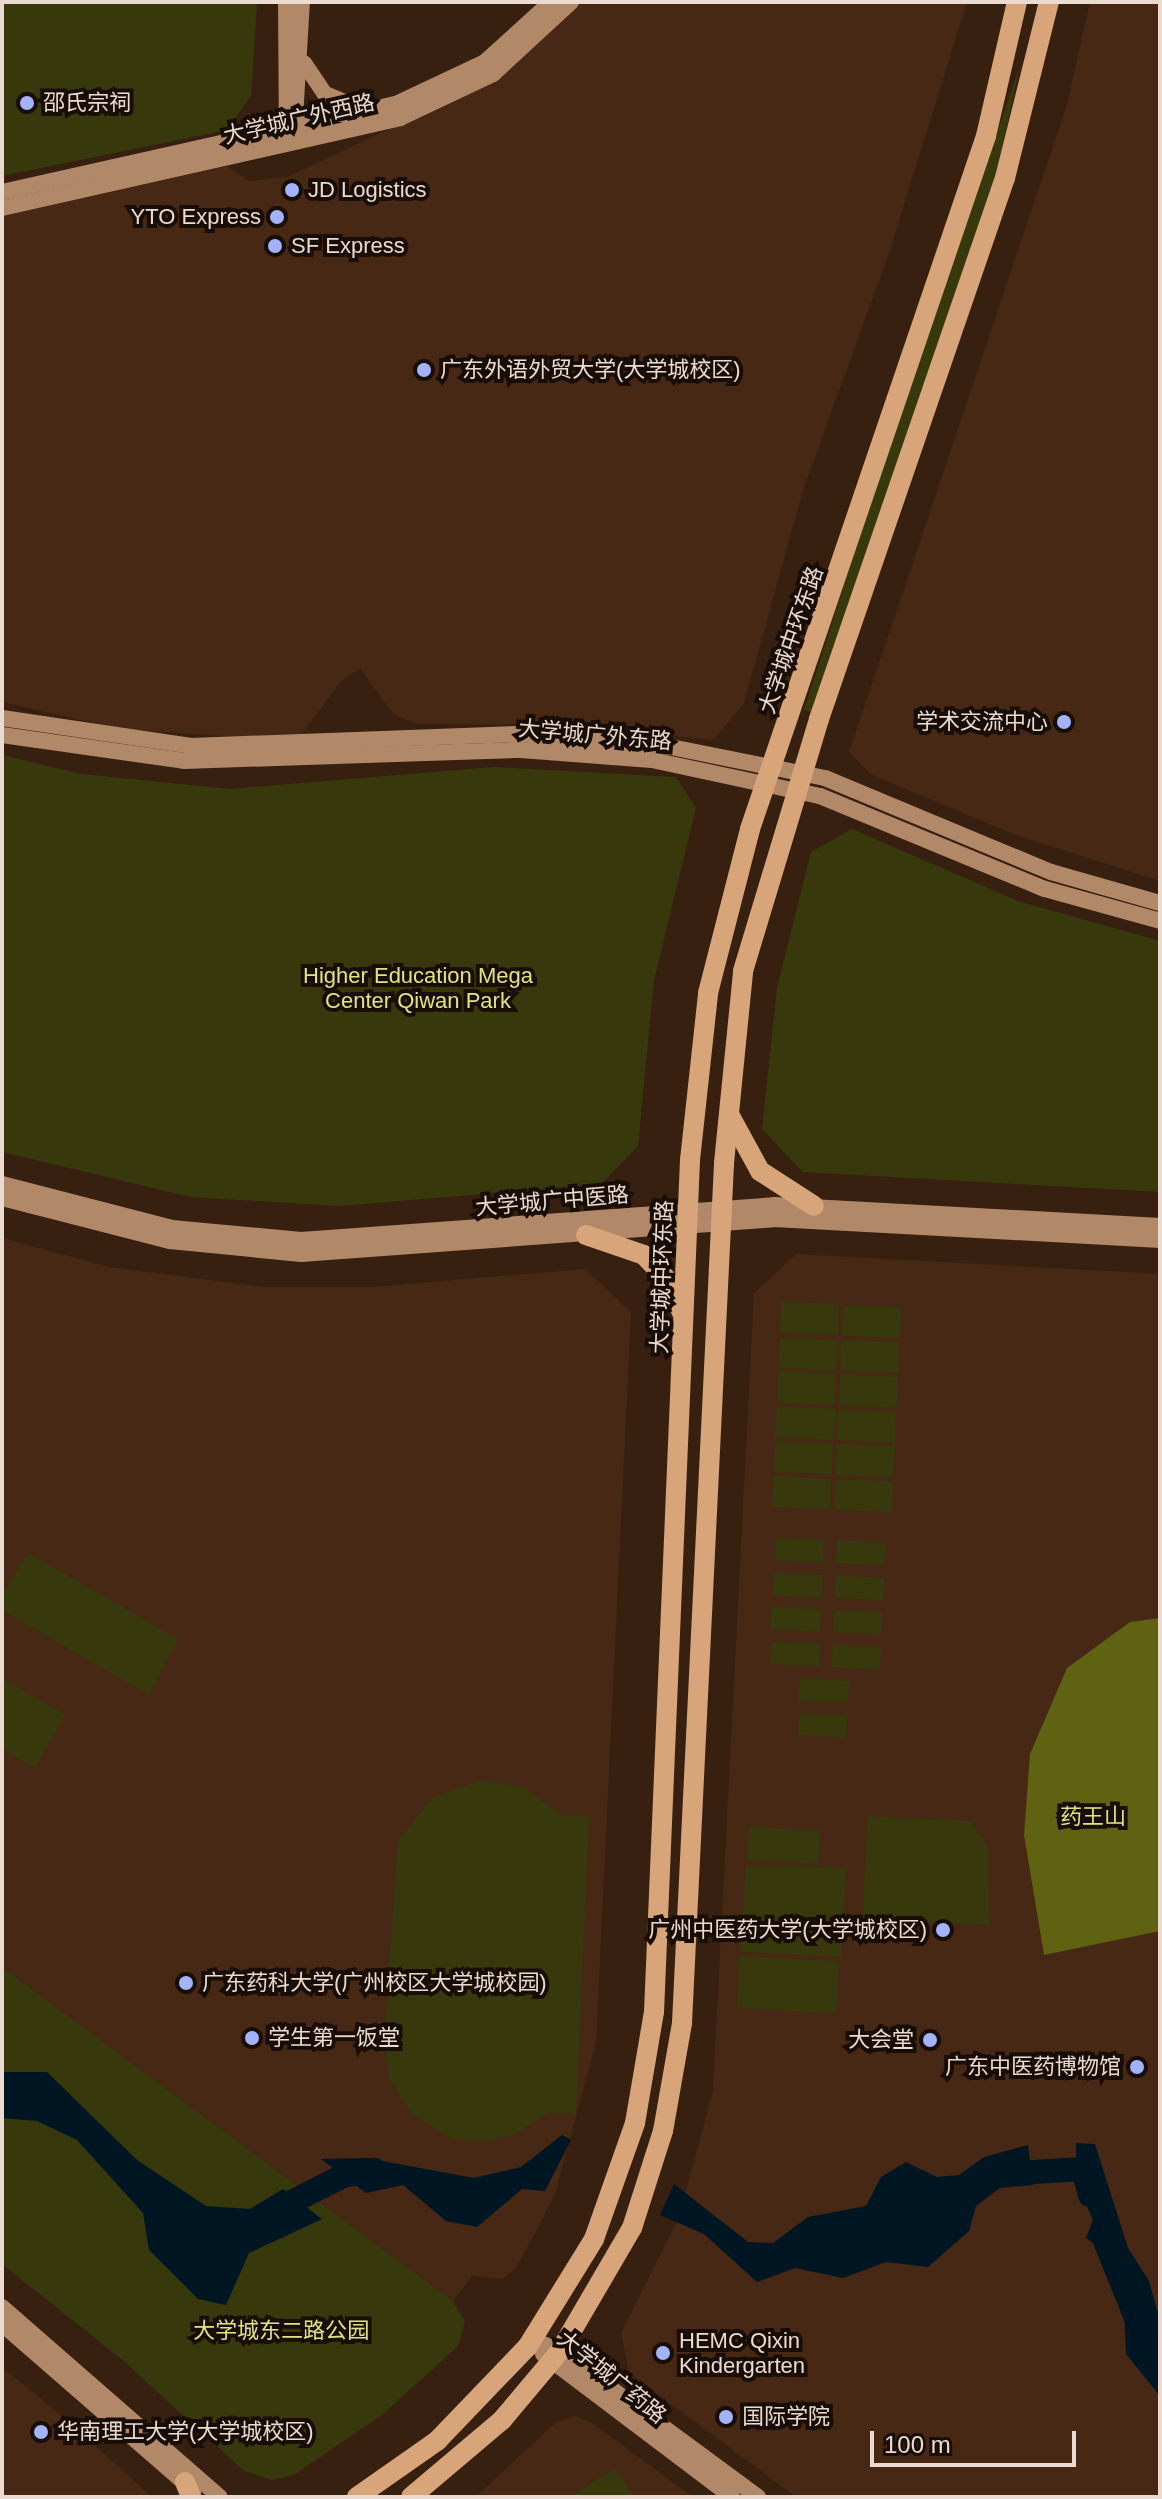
<!DOCTYPE html>
<meta charset="utf-8">
<style>
body{margin:0}
#map{position:relative;width:1162px;height:2499px;overflow:hidden;background:#382011;font-family:Arial,"Noto Sans SC",sans-serif}
div>[style]{position:absolute}
.built>*{inset:0;background:#462815}
.green>*{inset:0;background:#37390c}
.forest>*{inset:0;background:#5e6211}
.water>*{inset:0;background:#011623}
.river>*{height:24px;margin:-12px;padding:0 12px;transform-origin:12px;border-radius:12px;background:#011623}
.secondary>*{height:16px;margin:-8px;padding:0 8px;transform-origin:8px;border-radius:8px;background:#b18968}
.primary>*{height:20px;margin:-10px;padding:0 10px;transform-origin:10px;border-radius:10px;background:#d8a479}
.dots>*{width:22px;height:22px;translate:-50% -50%;box-sizing:border-box;border:4px solid #180d07;border-radius:50%}
span{translate:-50% -50%;white-space:nowrap;text-align:center;line-height:1.15;-webkit-text-stroke:8px #180d07;paint-order:stroke}
.poi-label{font-size:22px;color:#eadad0}
.left{translate:0 -50%;text-align:left}
.right{translate:-100% -50%;text-align:right}
.street-label{font-size:22px;color:#eadad0}
.park-label{font-size:22px;color:#dee57d}
.frame{position:absolute;inset:0;border:4px solid #eadad0;pointer-events:none}
.scale{position:absolute;left:870px;top:2431px;width:206px;height:36px;box-sizing:border-box;border:4px solid #eadad0;border-top:0;padding-left:10px;font-size:24px;line-height:28px;white-space:nowrap;color:#eadad0;-webkit-text-stroke:6px #180d07;paint-order:stroke}
</style>
<div id="map">
<div class="built">
<div style="clip-path:polygon(568px 2px,967px 2px,889px 253px,804px 487px,744px 703px,713px 740px,568px 725px,417px 724px,393px 714px,360px 668px,341px 681px,302px 734px,286px 740px,121px 729px,2px 702px,2px 214px,223px 163px,249px 181px,287px 177px,485px 84px)"></div>
<div style="clip-path:polygon(1090px 2px,1160px 2px,1160px 881px,1013px 834px,870px 774px,849px 752px,1066px 108px)"></div>
<div style="clip-path:polygon(2px 1238px,109px 1267px,264px 1287px,373px 1287px,585px 1269px,631px 1312px,596px 2042px,555px 2194px,517px 2267px,502px 2279px,472px 2276px,453px 2301px,2px 1967px)"></div>
<div style="clip-path:polygon(796px 1254px,1160px 1274px,1160px 2497px,796px 2497px,629px 2373px,621px 2332px,678px 2220px,713px 2091px,754px 1293px)"></div>
<div style="clip-path:polygon(2px 2367px,62px 2416px,152px 2497px,2px 2497px)"></div>
<div style="clip-path:polygon(575px 2416px,592px 2423px,693px 2497px,476px 2497px,555px 2423px)"></div>
</div>
<div class="green">
<div style="clip-path:polygon(2px 2px,257px 2px,251px 96px,227px 130px,2px 176px)"></div>
<div style="clip-path:polygon(1020px 65px,995px 182px,813px 713px,804px 710px,856px 548px)"></div>
<div style="clip-path:polygon(2px 755px,81px 774px,230px 789px,494px 767px,676px 777px,696px 808px,654px 980px,638px 1146px,601px 1184px,339px 1206px,191px 1197px,2px 1152px)"></div>
<div style="clip-path:polygon(852px 829px,1018px 901px,1160px 941px,1160px 1192px,803px 1172px,762px 1129px,777px 988px,811px 852px)"></div>
<div style="clip-path:polygon(781px 1302px,839px 1304px,838px 1335px,780px 1333px)"></div>
<div style="clip-path:polygon(843px 1305px,901px 1307px,900px 1338px,842px 1336px)"></div>
<div style="clip-path:polygon(780px 1337px,838px 1340px,836px 1371px,779px 1368px)"></div>
<div style="clip-path:polygon(841px 1340px,899px 1342px,898px 1373px,840px 1371px)"></div>
<div style="clip-path:polygon(778px 1371px,836px 1374px,835px 1405px,777px 1402px)"></div>
<div style="clip-path:polygon(840px 1374px,898px 1377px,897px 1408px,839px 1405px)"></div>
<div style="clip-path:polygon(777px 1406px,835px 1409px,834px 1440px,775px 1437px)"></div>
<div style="clip-path:polygon(838px 1409px,896px 1412px,895px 1443px,837px 1440px)"></div>
<div style="clip-path:polygon(775px 1441px,833px 1443px,832px 1474px,774px 1472px)"></div>
<div style="clip-path:polygon(837px 1444px,895px 1446px,893px 1477px,835px 1475px)"></div>
<div style="clip-path:polygon(774px 1476px,831px 1479px,830px 1509px,772px 1507px)"></div>
<div style="clip-path:polygon(835px 1479px,893px 1481px,892px 1512px,834px 1510px)"></div>
<div style="clip-path:polygon(776px 1538px,824px 1540px,823px 1563px,775px 1560px)"></div>
<div style="clip-path:polygon(837px 1540px,886px 1543px,885px 1565px,836px 1563px)"></div>
<div style="clip-path:polygon(28px 1553px,178px 1639px,149px 1695px,2px 1610px,2px 1596px)"></div>
<div style="clip-path:polygon(774px 1573px,823px 1575px,822px 1598px,773px 1595px)"></div>
<div style="clip-path:polygon(836px 1575px,884px 1578px,883px 1600px,835px 1598px)"></div>
<div style="clip-path:polygon(772px 1607px,821px 1609px,820px 1632px,771px 1629px)"></div>
<div style="clip-path:polygon(834px 1610px,882px 1612px,881px 1635px,833px 1632px)"></div>
<div style="clip-path:polygon(771px 1642px,820px 1644px,819px 1667px,770px 1664px)"></div>
<div style="clip-path:polygon(833px 1645px,881px 1647px,880px 1670px,831px 1667px)"></div>
<div style="clip-path:polygon(2px 1678px,65px 1715px,35px 1768px,2px 1749px)"></div>
<div style="clip-path:polygon(800px 1678px,849px 1681px,848px 1703px,799px 1701px)"></div>
<div style="clip-path:polygon(799px 1713px,847px 1715px,846px 1738px,798px 1735px)"></div>
<div style="clip-path:polygon(482px 1780px,524px 1787px,561px 1815px,589px 1816px,576px 2114px,548px 2113px,514px 2135px,483px 2142px,451px 2138px,411px 2113px,389px 2078px,384px 2040px,398px 1841px,432px 1798px)"></div>
<div style="clip-path:polygon(868px 1816px,970px 1821px,988px 1846px,989px 1925px,862px 1921px)"></div>
<div style="clip-path:polygon(749px 1827px,820px 1831px,818px 1864px,747px 1860px)"></div>
<div style="clip-path:polygon(746px 1865px,846px 1868px,841px 1957px,740px 1952px)"></div>
<div style="clip-path:polygon(739px 1956px,839px 1961px,837px 2013px,737px 2008px)"></div>
<div style="clip-path:polygon(2px 1967px,453px 2301px,465px 2322px,458px 2346px,382px 2415px,294px 2475px,272px 2480px,244px 2471px,125px 2362px,2px 2264px)"></div>
<div style="clip-path:polygon(615px 2468px,634px 2497px,570px 2497px)"></div>
</div>
<div class="forest">
<div style="clip-path:polygon(1160px 1618px,1160px 1931px,1044px 1955px,1024px 1835px,1030px 1754px,1067px 1668px,1130px 1622px)"></div>
</div>
<div class="water">
<div style="clip-path:polygon(2px 2072px,47px 2072px,137px 2160px,206px 2206px,250px 2209px,283px 2189px,322px 2219px,249px 2253px,226px 2305px,198px 2299px,149px 2250px,143px 2213px,77px 2140px,37px 2121px,2px 2118px)"></div>
<div style="clip-path:polygon(562px 2135px,571px 2140px,545px 2191px,522px 2189px,477px 2227px,446px 2221px,403px 2185px,366px 2193px,321px 2159px,366px 2158px,474px 2178px,521px 2167px)"></div>
<div style="clip-path:polygon(1076px 2143px,1095px 2144px,1128px 2248px,1149px 2281px,1160px 2321px,1160px 2396px,1126px 2354px,1123px 2282px,1108px 2254px,1086px 2238px,1093px 2220px,1077px 2184px)"></div>
<div style="clip-path:polygon(1028px 2145px,1033px 2185px,1000px 2188px,976px 2206px,969px 2231px,928px 2267px,886px 2262px,843px 2278px,795px 2268px,757px 2282px,704px 2234px,660px 2215px,674px 2184px,748px 2242px,773px 2243px,808px 2217px,866px 2206px,881px 2177px,906px 2162px,937px 2177px,959px 2175px,984px 2157px)"></div>
</div>
<div class="river">
<div style="left:999px;top:2174px;width:84px;rotate:-3.4deg"></div>
<div style="left:1083px;top:2169px;width:27px;rotate:75deg"></div>
<div style="left:268px;top:2214px;width:84px;rotate:-26.9deg"></div>
<div style="left:343px;top:2176px;width:32px;rotate:-11deg"></div>
<div style="left:1105px;top:2241px;width:112px;rotate:68deg"></div>
<div style="left:1147px;top:2345px;width:15px;rotate:28deg"></div>
</div>
<div class="secondary">
<div style="left:286px;top:2px;width:136px;rotate:89.6deg"></div>
<div style="left:304px;top:63px;width:37px;rotate:56deg"></div>
<div style="left:325px;top:94px;width:42px;rotate:22.3deg"></div>
<div style="left:294px;top:135px;width:133px;rotate:-86.6deg"></div>
<div style="left:2px;top:192px;width:404px;rotate:-12.6deg"></div>
<div style="left:396px;top:104px;width:98px;rotate:-25.3deg"></div>
<div style="left:485px;top:62px;width:89px;rotate:-42.3deg"></div>
<div style="left:2px;top:208px;width:408px;rotate:-12.7deg"></div>
<div style="left:400px;top:118px;width:103px;rotate:-25.3deg"></div>
<div style="left:493px;top:74px;width:106px;rotate:-42.7deg"></div>
<div style="left:2px;top:718px;width:191px;rotate:8.4deg"></div>
<div style="left:191px;top:746px;width:328px;rotate:-2.1deg"></div>
<div style="left:519px;top:734px;width:153px;rotate:4.9deg"></div>
<div style="left:671px;top:747px;width:157px;rotate:11.4deg"></div>
<div style="left:825px;top:778px;width:245px;rotate:22.6deg"></div>
<div style="left:1051px;top:872px;width:113px;rotate:15.9deg"></div>
<div style="left:2px;top:735px;width:184px;rotate:8.1deg"></div>
<div style="left:184px;top:761px;width:337px;rotate:-1.9deg"></div>
<div style="left:521px;top:750px;width:131px;rotate:4.4deg"></div>
<div style="left:652px;top:760px;width:172px;rotate:12.1deg"></div>
<div style="left:820px;top:796px;width:243px;rotate:22.5deg"></div>
<div style="left:1045px;top:889px;width:119px;rotate:15.5deg"></div>
<div style="left:2px;top:1184px;width:176px;rotate:14.5deg"></div>
<div style="left:172px;top:1228px;width:130px;rotate:5.3deg"></div>
<div style="left:301px;top:1240px;width:474px;rotate:-4.2deg"></div>
<div style="left:774px;top:1205px;width:387px;rotate:3.1deg"></div>
<div style="left:2px;top:1198px;width:173px;rotate:14.4deg"></div>
<div style="left:170px;top:1241px;width:132px;rotate:5.7deg"></div>
<div style="left:301px;top:1254px;width:474px;rotate:-4.2deg"></div>
<div style="left:774px;top:1219px;width:387px;rotate:3.1deg"></div>
<div style="left:2px;top:2307px;width:289px;rotate:41.1deg"></div>
<div style="left:2px;top:2324px;width:254px;rotate:41deg"></div>
<div style="left:533px;top:2340px;width:29px;rotate:22deg"></div>
<div style="left:560px;top:2351px;width:246px;rotate:36.4deg"></div>
<div style="left:543px;top:2354px;width:237px;rotate:37.1deg"></div>
</div>
<div class="primary">
<div style="left:730px;top:1116px;width:63px;rotate:61.4deg"></div>
<div style="left:760px;top:1171px;width:64px;rotate:32.9deg"></div>
<div style="left:586px;top:1235px;width:61px;rotate:19deg"></div>
<div style="left:644px;top:1255px;width:37px;rotate:47deg"></div>
<div style="left:669px;top:1282px;width:33px;rotate:67deg"></div>
<div style="left:185px;top:2482px;width:16px;rotate:68deg"></div>
<div style="left:357px;top:2497px;width:98px;rotate:-35deg"></div>
<div style="left:437px;top:2441px;width:132px;rotate:-46.2deg"></div>
<div style="left:528px;top:2346px;width:126px;rotate:-58.3deg"></div>
<div style="left:594px;top:2239px;width:123px;rotate:-70.5deg"></div>
<div style="left:635px;top:2123px;width:113px;rotate:-80.3deg"></div>
<div style="left:654px;top:2012px;width:853px;rotate:-87.58deg"></div>
<div style="left:690px;top:1160px;width:168px;rotate:-83.8deg"></div>
<div style="left:708px;top:993px;width:169px;rotate:-75.6deg"></div>
<div style="left:750px;top:829px;width:732px;rotate:-71.19deg"></div>
<div style="left:986px;top:136px;width:138px;rotate:-77deg"></div>
<div style="left:411px;top:2497px;width:119px;rotate:-40.2deg"></div>
<div style="left:502px;top:2420px;width:90px;rotate:-50deg"></div>
<div style="left:560px;top:2351px;width:143px;rotate:-59.7deg"></div>
<div style="left:632px;top:2228px;width:102px;rotate:-72.3deg"></div>
<div style="left:663px;top:2131px;width:110px;rotate:-80deg"></div>
<div style="left:682px;top:2023px;width:861px;rotate:-87.2deg"></div>
<div style="left:724px;top:1163px;width:193px;rotate:-84.3deg"></div>
<div style="left:743px;top:971px;width:263px;rotate:-73.2deg"></div>
<div style="left:819px;top:719px;width:572px;rotate:-71.03deg"></div>
<div style="left:1005px;top:178px;width:181px;rotate:-76deg"></div>
</div>
<div class="dots">
<div style="left:27px;top:103px;background:#a2b2fd"></div>
<div style="left:292px;top:190px;background:#a2b2fd"></div>
<div style="left:277px;top:217px;background:#a2b2fd"></div>
<div style="left:275px;top:246px;background:#a2b2fd"></div>
<div style="left:424px;top:370px;background:#a2b2fd"></div>
<div style="left:1064px;top:722px;background:#a2b2fd"></div>
<div style="left:943px;top:1930px;background:#a2b2fd"></div>
<div style="left:186px;top:1983px;background:#a2b2fd"></div>
<div style="left:252px;top:2038px;background:#a2b2fd"></div>
<div style="left:930px;top:2040px;background:#a2b2fd"></div>
<div style="left:1137px;top:2067px;background:#a2b2fd"></div>
<div style="left:663px;top:2353px;background:#a2b2fd"></div>
<div style="left:726px;top:2417px;background:#a2b2fd"></div>
<div style="left:41px;top:2432px;background:#a2b2fd"></div>
</div>
<div class="poi-label">
<span class="left" style="left:43px;top:103px">邵氏宗祠</span>
<span class="left" style="left:308px;top:190px">JD Logistics</span>
<span class="right" style="left:261px;top:217px">YTO Express</span>
<span class="left" style="left:291px;top:246px">SF Express</span>
<span class="left" style="left:440px;top:370px">广东外语外贸大学(大学城校区)</span>
<span class="right" style="left:1048px;top:722px">学术交流中心</span>
<span class="right" style="left:927px;top:1930px">广州中医药大学(大学城校区)</span>
<span class="left" style="left:202px;top:1983px">广东药科大学(广州校区大学城校园)</span>
<span class="left" style="left:268px;top:2038px">学生第一饭堂</span>
<span class="right" style="left:914px;top:2040px">大会堂</span>
<span class="right" style="left:1121px;top:2067px">广东中医药博物馆</span>
<span class="left" style="left:679px;top:2353px">HEMC Qixin<br>Kindergarten</span>
<span class="left" style="left:742px;top:2417px">国际学院</span>
<span class="left" style="left:57px;top:2432px">华南理工大学(大学城校区)</span>
</div>
<div class="street-label">
<span style="left:299px;top:119px;rotate:-13deg">大学城广外西路</span>
<span style="left:791px;top:640px;rotate:-71deg">大学城中环东路</span>
<span style="left:595px;top:735px;rotate:5deg">大学城广外东路</span>
<span style="left:552px;top:1201px;rotate:-5deg">大学城广中医路</span>
<span style="left:662px;top:1277px;rotate:-88deg">大学城中环东路</span>
<span style="left:612px;top:2377px;rotate:39deg">大学城广药路</span>
</div>
<div class="park-label">
<span style="left:418px;top:988px">Higher Education Mega<br>Center Qiwan Park</span>
<span style="left:1093px;top:1817px">药王山</span>
<span style="left:281px;top:2331px">大学城东二路公园</span>
</div>
<div class="frame"></div>
<div class="scale">100 m</div>
</div>
